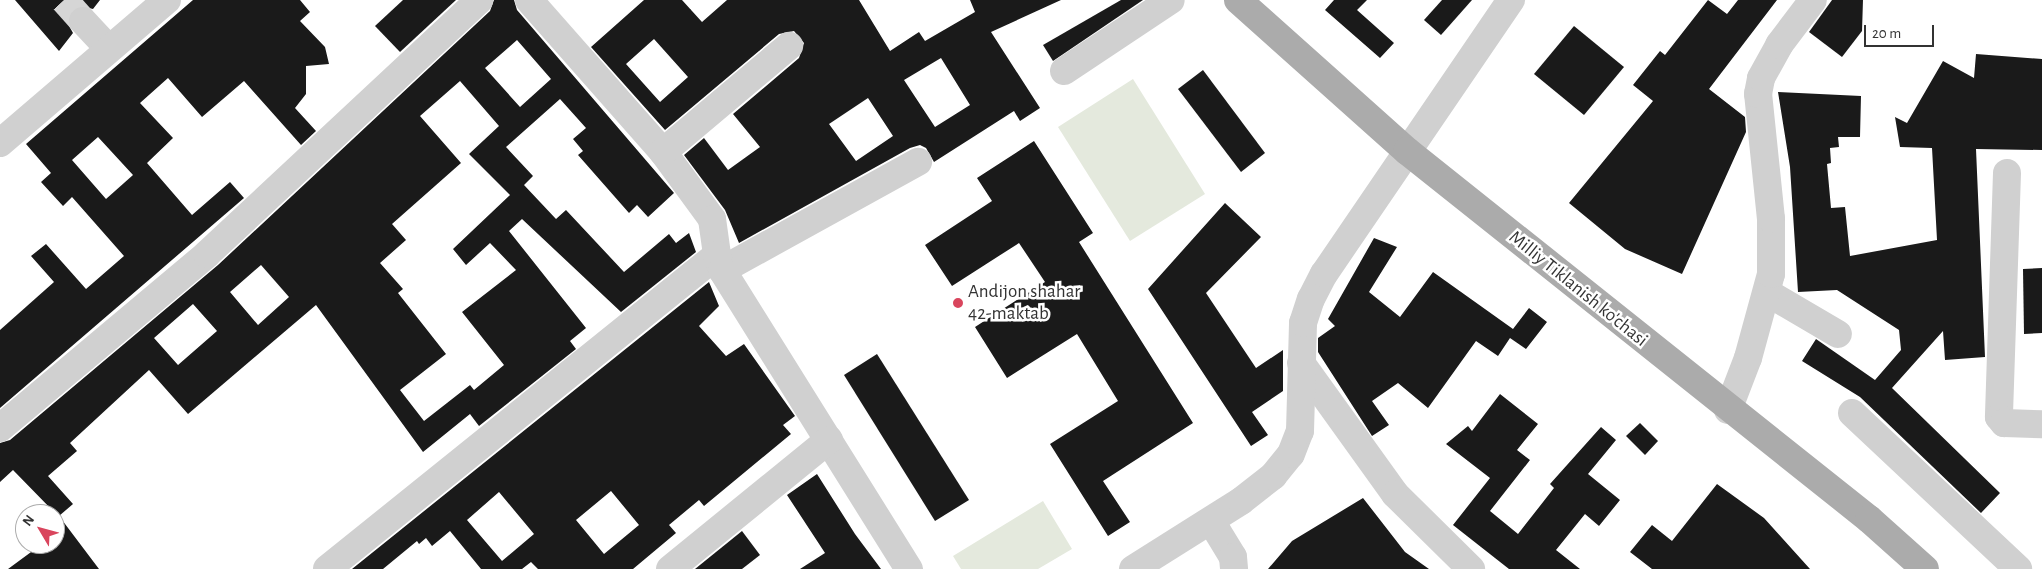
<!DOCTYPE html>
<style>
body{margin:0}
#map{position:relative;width:2042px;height:569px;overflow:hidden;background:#fff;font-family:"Alegreya Sans",sans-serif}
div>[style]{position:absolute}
.green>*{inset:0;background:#e4e9dd}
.building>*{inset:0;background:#1a1a1a}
.minor-tunnel>*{height:28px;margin-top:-14px;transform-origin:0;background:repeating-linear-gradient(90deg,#d6d6d6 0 28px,transparent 0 42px)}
.minor>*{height:28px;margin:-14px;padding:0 14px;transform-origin:14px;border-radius:14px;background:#d0d0d0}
.major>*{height:28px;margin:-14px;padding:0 14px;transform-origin:14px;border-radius:14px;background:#ababab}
.dots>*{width:14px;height:14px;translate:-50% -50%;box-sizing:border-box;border:2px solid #fff;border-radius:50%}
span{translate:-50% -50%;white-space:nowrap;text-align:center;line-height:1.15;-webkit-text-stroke:5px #fff;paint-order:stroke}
.street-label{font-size:19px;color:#333}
.poi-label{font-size:19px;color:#333}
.left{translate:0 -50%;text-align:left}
.north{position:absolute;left:15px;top:504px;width:50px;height:50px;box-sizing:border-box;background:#fff;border:1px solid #adadad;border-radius:50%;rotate:307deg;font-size:14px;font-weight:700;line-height:20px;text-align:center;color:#333}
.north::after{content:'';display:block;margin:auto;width:18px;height:22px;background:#d9455d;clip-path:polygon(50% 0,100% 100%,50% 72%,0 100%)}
.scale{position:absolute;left:1864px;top:25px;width:70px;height:22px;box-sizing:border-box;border:2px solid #333;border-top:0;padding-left:6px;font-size:15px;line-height:18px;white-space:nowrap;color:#333;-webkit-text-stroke:4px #fff;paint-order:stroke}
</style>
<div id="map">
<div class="green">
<div style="clip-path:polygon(1133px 79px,1205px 194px,1130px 241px,1058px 127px)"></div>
<div style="clip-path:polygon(1043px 501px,1072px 549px,1038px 569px,961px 569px,953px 556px)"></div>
</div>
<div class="building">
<div style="clip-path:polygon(15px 0,100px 0,93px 9px,80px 6px,72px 10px,68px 24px,73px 33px,59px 51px)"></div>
<div style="clip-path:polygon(evenodd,193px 0,300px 0,310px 12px,300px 21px,325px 47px,329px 64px,306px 66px,306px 94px,295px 108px,316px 131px,301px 145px,244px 81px,202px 117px,168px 78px,140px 103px,173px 138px,147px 163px,192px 215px,230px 182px,244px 198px,0 408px,0 330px,54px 282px,31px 256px,46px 244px,86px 289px,124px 256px,72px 197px,63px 206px,41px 182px,51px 173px,26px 144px,193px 0,98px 137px,133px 175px,106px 199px,72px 160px,98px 137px)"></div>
<div style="clip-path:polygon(403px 0,456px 0,400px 52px,375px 26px)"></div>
<div style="clip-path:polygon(evenodd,494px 0,514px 0,517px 10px,674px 193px,648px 217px,637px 205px,629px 213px,578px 155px,583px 151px,573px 139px,586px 128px,560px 99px,506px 147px,533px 176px,524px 185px,556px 219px,566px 210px,624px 272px,669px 234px,676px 243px,689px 233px,696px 252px,621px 312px,522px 219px,509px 231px,586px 328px,570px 341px,576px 349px,479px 426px,470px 414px,423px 452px,316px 305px,188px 414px,149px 370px,70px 443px,77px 451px,48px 476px,73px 504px,59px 516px,99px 569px,8px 569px,42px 544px,55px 544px,55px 513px,13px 470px,0 482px,0 443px,10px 440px,218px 265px,490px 11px,494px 0,517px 40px,551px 79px,520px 107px,485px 68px,517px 40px,494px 0,460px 81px,499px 126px,469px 154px,510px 195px,453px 249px,466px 265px,490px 243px,516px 270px,462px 312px,504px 365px,474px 390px,470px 385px,424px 421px,400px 390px,446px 354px,398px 293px,403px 289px,380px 263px,406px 240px,392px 224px,461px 163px,420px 116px,460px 81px,494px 0,261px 265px,289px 297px,258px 325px,230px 292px,261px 265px,494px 0,193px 304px,217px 331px,178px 365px,154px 338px,193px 304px)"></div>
<div style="clip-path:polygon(evenodd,644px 0,682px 0,702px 22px,727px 0,859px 0,890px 51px,919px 32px,925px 41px,975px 12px,970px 0,1061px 0,991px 32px,1040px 108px,1020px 121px,1014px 111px,934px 162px,926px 148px,920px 145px,910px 148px,739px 243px,725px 210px,684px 155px,704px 138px,728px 170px,760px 147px,733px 114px,799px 58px,804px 43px,794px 31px,779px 34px,665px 130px,591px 47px,644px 0,654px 39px,688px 77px,660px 102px,626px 64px,654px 39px,644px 0,941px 58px,970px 105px,935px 127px,904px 80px,941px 58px,644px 0,868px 98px,893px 136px,856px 161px,829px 124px,868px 98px)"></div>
<div style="clip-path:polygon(1121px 0,1143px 0,1053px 61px,1043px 45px)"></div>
<div style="clip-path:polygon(1334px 0,1367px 0,1357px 10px,1394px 43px,1380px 58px,1325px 10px)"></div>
<div style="clip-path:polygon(1442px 0,1472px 0,1441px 35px,1424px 20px)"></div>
<div style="clip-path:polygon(1708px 0,1727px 14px,1738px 0,1777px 0,1709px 89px,1745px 117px,1746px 132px,1682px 274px,1625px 249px,1569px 203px,1653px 101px,1633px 85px,1660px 51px,1665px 55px)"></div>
<div style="clip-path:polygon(1832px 0,1863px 0,1862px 31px,1842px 57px,1809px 32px)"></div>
<div style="clip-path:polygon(1574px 26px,1624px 67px,1584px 115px,1534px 74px)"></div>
<div style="clip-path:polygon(1976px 54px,2042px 59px,2042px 150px,1976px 149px,1985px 357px,1945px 360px,1943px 331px,1892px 388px,2000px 493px,1981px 513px,1860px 397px,1802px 361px,1816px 339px,1875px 380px,1901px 350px,1899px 330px,1837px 290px,1798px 292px,1790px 167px,1778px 92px,1861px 96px,1860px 137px,1838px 137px,1839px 147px,1830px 148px,1831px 163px,1827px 164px,1831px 208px,1845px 207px,1850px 256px,1937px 240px,1932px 148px,1900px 147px,1895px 117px,1907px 123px,1943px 61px,1974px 78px)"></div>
<div style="clip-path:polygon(1203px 70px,1265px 153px,1241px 172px,1178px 89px)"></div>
<div style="clip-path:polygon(1034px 141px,1093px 233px,1079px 242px,1193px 423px,1103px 481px,1130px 522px,1108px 536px,1050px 444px,1118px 401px,1077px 334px,1007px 378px,975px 327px,1045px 282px,1019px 243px,952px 286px,925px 245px,992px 201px,977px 178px)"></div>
<div style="clip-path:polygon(1225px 203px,1261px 237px,1206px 293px,1256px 368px,1283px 350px,1283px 391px,1252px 412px,1268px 435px,1251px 446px,1148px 289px)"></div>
<div style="clip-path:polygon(1374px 238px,1397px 247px,1369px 292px,1400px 317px,1433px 272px,1513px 329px,1529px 308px,1547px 322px,1526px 349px,1510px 338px,1498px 356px,1476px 341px,1428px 408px,1398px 383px,1372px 401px,1389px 425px,1372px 436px,1318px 352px,1318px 338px,1335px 326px,1328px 319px)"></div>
<div style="clip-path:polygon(2042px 268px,2042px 333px,2024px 334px,2023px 269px)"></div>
<div style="clip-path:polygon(evenodd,709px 282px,719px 306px,699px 326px,726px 356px,744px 344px,795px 416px,783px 425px,791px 434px,704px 506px,699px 500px,669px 525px,676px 533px,633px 569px,538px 569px,531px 562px,522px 569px,481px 569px,450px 531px,432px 546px,426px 538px,419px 544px,417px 541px,383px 569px,352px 569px,709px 282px,611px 491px,639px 525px,604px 554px,576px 520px,611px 491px,709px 282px,499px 492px,534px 534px,502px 561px,467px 520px,499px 492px)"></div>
<div style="clip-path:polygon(877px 354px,969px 500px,935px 521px,844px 375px)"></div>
<div style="clip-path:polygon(1500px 394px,1538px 424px,1517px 450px,1530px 460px,1490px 511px,1518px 534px,1554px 488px,1550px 484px,1601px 427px,1616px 440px,1588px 474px,1620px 500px,1599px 526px,1585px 514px,1556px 550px,1580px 569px,1509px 569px,1453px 525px,1490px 478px,1446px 444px,1468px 426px,1472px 431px)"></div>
<div style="clip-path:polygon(1640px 423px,1658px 441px,1645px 455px,1626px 436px)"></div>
<div style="clip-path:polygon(817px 474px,855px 534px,881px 569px,800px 569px,825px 553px,787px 495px)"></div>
<div style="clip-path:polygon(1717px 484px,1764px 518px,1810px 569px,1652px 569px,1630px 552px,1652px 525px,1672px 541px)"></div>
<div style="clip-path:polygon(1363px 498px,1405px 552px,1429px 569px,1268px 569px,1292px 541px)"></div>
<div style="clip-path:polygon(742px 531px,760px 555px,742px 569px,695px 569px)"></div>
</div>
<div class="minor-tunnel">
<div style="left:64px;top:0;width:28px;rotate:48deg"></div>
</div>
<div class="minor">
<div style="left:529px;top:0;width:203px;rotate:48.6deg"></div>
<div style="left:663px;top:152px;width:83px;rotate:53.8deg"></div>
<div style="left:712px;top:219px;width:36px;rotate:82deg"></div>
<div style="left:83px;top:21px;width:38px;rotate:47deg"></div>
<div style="left:1064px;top:71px;width:128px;rotate:-33.6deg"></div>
<div style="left:0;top:143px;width:220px;rotate:-40.6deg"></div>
<div style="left:663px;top:152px;width:165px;rotate:-40.1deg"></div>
<div style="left:2007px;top:173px;width:244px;rotate:91.9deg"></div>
<div style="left:1999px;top:417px;width:8px;rotate:50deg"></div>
<div style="left:2004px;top:423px;width:38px;rotate:2deg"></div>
<div style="left:722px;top:270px;width:224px;rotate:-28.9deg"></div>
<div style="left:1768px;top:293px;width:81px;rotate:30.4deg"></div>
<div style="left:1301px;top:363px;width:161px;rotate:54.3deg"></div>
<div style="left:1395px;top:494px;width:107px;rotate:44.6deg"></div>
<div style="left:1728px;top:410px;width:56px;rotate:-69deg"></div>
<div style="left:1748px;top:358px;width:87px;rotate:-74.7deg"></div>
<div style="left:1771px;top:274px;width:55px;rotate:-90deg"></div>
<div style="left:1771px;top:219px;width:126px;rotate:-95.9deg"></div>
<div style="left:1758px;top:94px;width:16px;rotate:-79deg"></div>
<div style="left:1761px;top:78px;width:38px;rotate:-61deg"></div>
<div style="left:1779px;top:45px;width:56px;rotate:-52.9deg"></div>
<div style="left:1852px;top:413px;width:228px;rotate:43.2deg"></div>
<div style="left:0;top:428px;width:270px;rotate:-40deg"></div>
<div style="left:207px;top:254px;width:372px;rotate:-43deg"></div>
<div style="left:1211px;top:521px;width:42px;rotate:58.6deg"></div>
<div style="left:1233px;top:557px;width:12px;rotate:85deg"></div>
<div style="left:327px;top:569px;width:501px;rotate:-38.84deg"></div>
<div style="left:717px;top:255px;width:16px;rotate:72deg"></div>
<div style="left:722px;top:270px;width:353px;rotate:58deg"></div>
<div style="left:670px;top:569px;width:205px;rotate:-39.1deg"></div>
<div style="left:1133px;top:569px;width:128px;rotate:-32.2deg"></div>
<div style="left:1241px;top:501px;width:41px;rotate:-38deg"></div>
<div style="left:1273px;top:476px;width:28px;rotate:-51deg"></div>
<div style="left:1291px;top:454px;width:25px;rotate:-69deg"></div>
<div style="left:1300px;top:431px;width:108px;rotate:-88.4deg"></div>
<div style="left:1303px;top:323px;width:25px;rotate:-72deg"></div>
<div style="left:1311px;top:299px;width:28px;rotate:-63deg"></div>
<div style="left:1324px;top:274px;width:332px;rotate:-55.7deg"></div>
</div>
<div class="major">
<div style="left:1238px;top:0;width:227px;rotate:41.8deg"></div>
<div style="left:1407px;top:151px;width:591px;rotate:38.54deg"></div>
<div style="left:1869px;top:519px;width:75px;rotate:41.8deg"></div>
</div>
<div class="dots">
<div style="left:958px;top:303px;background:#d9455d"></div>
</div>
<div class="street-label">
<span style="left:1578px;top:289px;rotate:39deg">Milliy Tiklanish ko'chasi</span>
</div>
<div class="poi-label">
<span class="left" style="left:968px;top:303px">Andijon shahar<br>42-maktab</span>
</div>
<div class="north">N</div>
<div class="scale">20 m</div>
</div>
